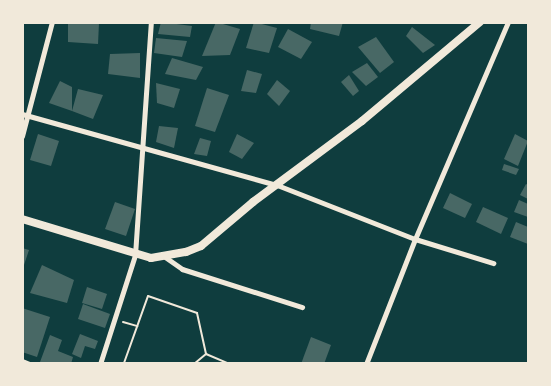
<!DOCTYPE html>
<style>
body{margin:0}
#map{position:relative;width:551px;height:386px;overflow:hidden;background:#0f3d3e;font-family:"Varela Round",sans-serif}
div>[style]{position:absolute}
.building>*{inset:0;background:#486865}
.path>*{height:2px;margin:-1px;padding:0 1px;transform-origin:1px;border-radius:1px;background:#f1e9da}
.minor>*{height:5px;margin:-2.5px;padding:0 2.5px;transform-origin:2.5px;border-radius:2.5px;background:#f1e9da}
.tertiary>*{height:8px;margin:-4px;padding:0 4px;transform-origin:4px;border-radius:4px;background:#f1e9da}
span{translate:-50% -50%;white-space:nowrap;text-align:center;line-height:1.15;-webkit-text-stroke:4px #f1e9da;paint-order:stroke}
.frame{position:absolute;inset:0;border:24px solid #f1e9da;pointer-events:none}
</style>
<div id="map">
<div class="building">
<div style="clip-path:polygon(68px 22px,99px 23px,98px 44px,68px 42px)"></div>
<div style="clip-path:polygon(161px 22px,192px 26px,190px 37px,158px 34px)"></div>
<div style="clip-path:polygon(216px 22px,240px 29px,230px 55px,202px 56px)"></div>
<div style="clip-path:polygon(254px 22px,277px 28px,269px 53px,246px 48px)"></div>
<div style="clip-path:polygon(311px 22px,343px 22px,339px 36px,310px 29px)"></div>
<div style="clip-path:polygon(412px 27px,435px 45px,423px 53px,406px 36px)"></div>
<div style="clip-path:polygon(288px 29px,312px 42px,301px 59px,278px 47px)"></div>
<div style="clip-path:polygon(376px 37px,394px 62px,380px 73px,358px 47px)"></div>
<div style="clip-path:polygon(156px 38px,187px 41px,182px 57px,154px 53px)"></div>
<div style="clip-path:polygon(140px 53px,140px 78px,108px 74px,110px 54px)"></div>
<div style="clip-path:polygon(172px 58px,203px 67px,196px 80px,165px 74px)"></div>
<div style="clip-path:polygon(367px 63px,378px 77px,366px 86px,352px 72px)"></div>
<div style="clip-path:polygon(247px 70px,262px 74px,256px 93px,241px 91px)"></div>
<div style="clip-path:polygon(349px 75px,359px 91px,353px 96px,341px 82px)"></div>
<div style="clip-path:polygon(277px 80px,290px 91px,279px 106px,267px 94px)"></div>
<div style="clip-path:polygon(60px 81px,72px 87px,72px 111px,49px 103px)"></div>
<div style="clip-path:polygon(156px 83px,180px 89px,174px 108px,157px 103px)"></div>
<div style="clip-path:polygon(207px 88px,229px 95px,215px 132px,195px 126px)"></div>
<div style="clip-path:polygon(78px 89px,103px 95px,93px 119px,72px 111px)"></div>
<div style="clip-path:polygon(159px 126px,178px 128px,174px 148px,156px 142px)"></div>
<div style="clip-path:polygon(38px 134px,59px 141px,51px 166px,30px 160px)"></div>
<div style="clip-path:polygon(237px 134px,254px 143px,242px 159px,229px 152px)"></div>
<div style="clip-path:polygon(515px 134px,528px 141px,518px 166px,504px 159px)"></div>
<div style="clip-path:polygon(200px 138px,211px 141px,207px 156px,194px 154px)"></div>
<div style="clip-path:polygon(504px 164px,519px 169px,516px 175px,502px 170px)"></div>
<div style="clip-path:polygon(526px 184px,528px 185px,528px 199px,520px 195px)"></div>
<div style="clip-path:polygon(450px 193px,472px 204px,465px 218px,443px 208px)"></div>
<div style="clip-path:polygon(519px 200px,528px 204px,528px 217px,514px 212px)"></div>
<div style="clip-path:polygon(115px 202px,135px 209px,126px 236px,105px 229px)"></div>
<div style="clip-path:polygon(483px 207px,508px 218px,501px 234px,476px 222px)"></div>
<div style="clip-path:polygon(516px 222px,528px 227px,528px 244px,510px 237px)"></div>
<div style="clip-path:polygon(22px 248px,29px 250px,23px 268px,22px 268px)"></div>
<div style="clip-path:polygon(42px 265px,74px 280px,67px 303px,30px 293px)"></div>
<div style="clip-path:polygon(87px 287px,107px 294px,102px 309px,82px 303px)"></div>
<div style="clip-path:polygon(83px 304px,110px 314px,105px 328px,78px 319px)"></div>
<div style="clip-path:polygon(22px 308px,50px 317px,37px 357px,22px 352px)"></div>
<div style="clip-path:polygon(80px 334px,98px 341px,95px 349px,85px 346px,81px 358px,72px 354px)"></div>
<div style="clip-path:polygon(50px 335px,62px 340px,58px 351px,73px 357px,71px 364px,40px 362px)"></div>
<div style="clip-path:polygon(311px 337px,331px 345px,324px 364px,301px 364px)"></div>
</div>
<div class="path">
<div style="left:123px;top:322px;width:15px;rotate:16deg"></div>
<div style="left:206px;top:354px;width:26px;rotate:23deg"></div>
<div style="left:127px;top:364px;width:3px;rotate:-162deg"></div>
<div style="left:124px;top:363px;width:71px;rotate:-70.3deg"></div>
<div style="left:148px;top:296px;width:52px;rotate:19.1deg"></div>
<div style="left:197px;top:313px;width:42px;rotate:77.6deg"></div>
<div style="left:194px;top:364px;width:16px;rotate:-40deg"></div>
</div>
<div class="minor">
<div style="left:22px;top:114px;width:265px;rotate:15.6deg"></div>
<div style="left:277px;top:185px;width:148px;rotate:21.4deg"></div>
<div style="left:415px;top:239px;width:82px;rotate:17.1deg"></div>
<div style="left:22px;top:136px;width:118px;rotate:-75.3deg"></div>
<div style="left:165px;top:257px;width:21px;rotate:35deg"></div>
<div style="left:182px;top:269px;width:126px;rotate:17.6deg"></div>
<div style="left:22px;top:361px;width:8px;rotate:23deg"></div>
<div style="left:100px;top:364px;width:114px;rotate:-72.2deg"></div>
<div style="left:135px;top:255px;width:234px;rotate:-86.1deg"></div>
<div style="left:366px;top:364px;width:134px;rotate:-68.6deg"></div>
<div style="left:415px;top:239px;width:236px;rotate:-66.8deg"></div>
</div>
<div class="tertiary">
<div style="left:22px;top:219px;width:135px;rotate:16.8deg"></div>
<div style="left:151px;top:258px;width:36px;rotate:-10deg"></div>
<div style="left:186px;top:252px;width:16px;rotate:-22deg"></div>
<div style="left:201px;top:246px;width:68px;rotate:-40.2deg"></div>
<div style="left:253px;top:202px;width:136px;rotate:-36.6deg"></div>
<div style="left:362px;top:121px;width:154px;rotate:-40deg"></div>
</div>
<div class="frame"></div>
</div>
